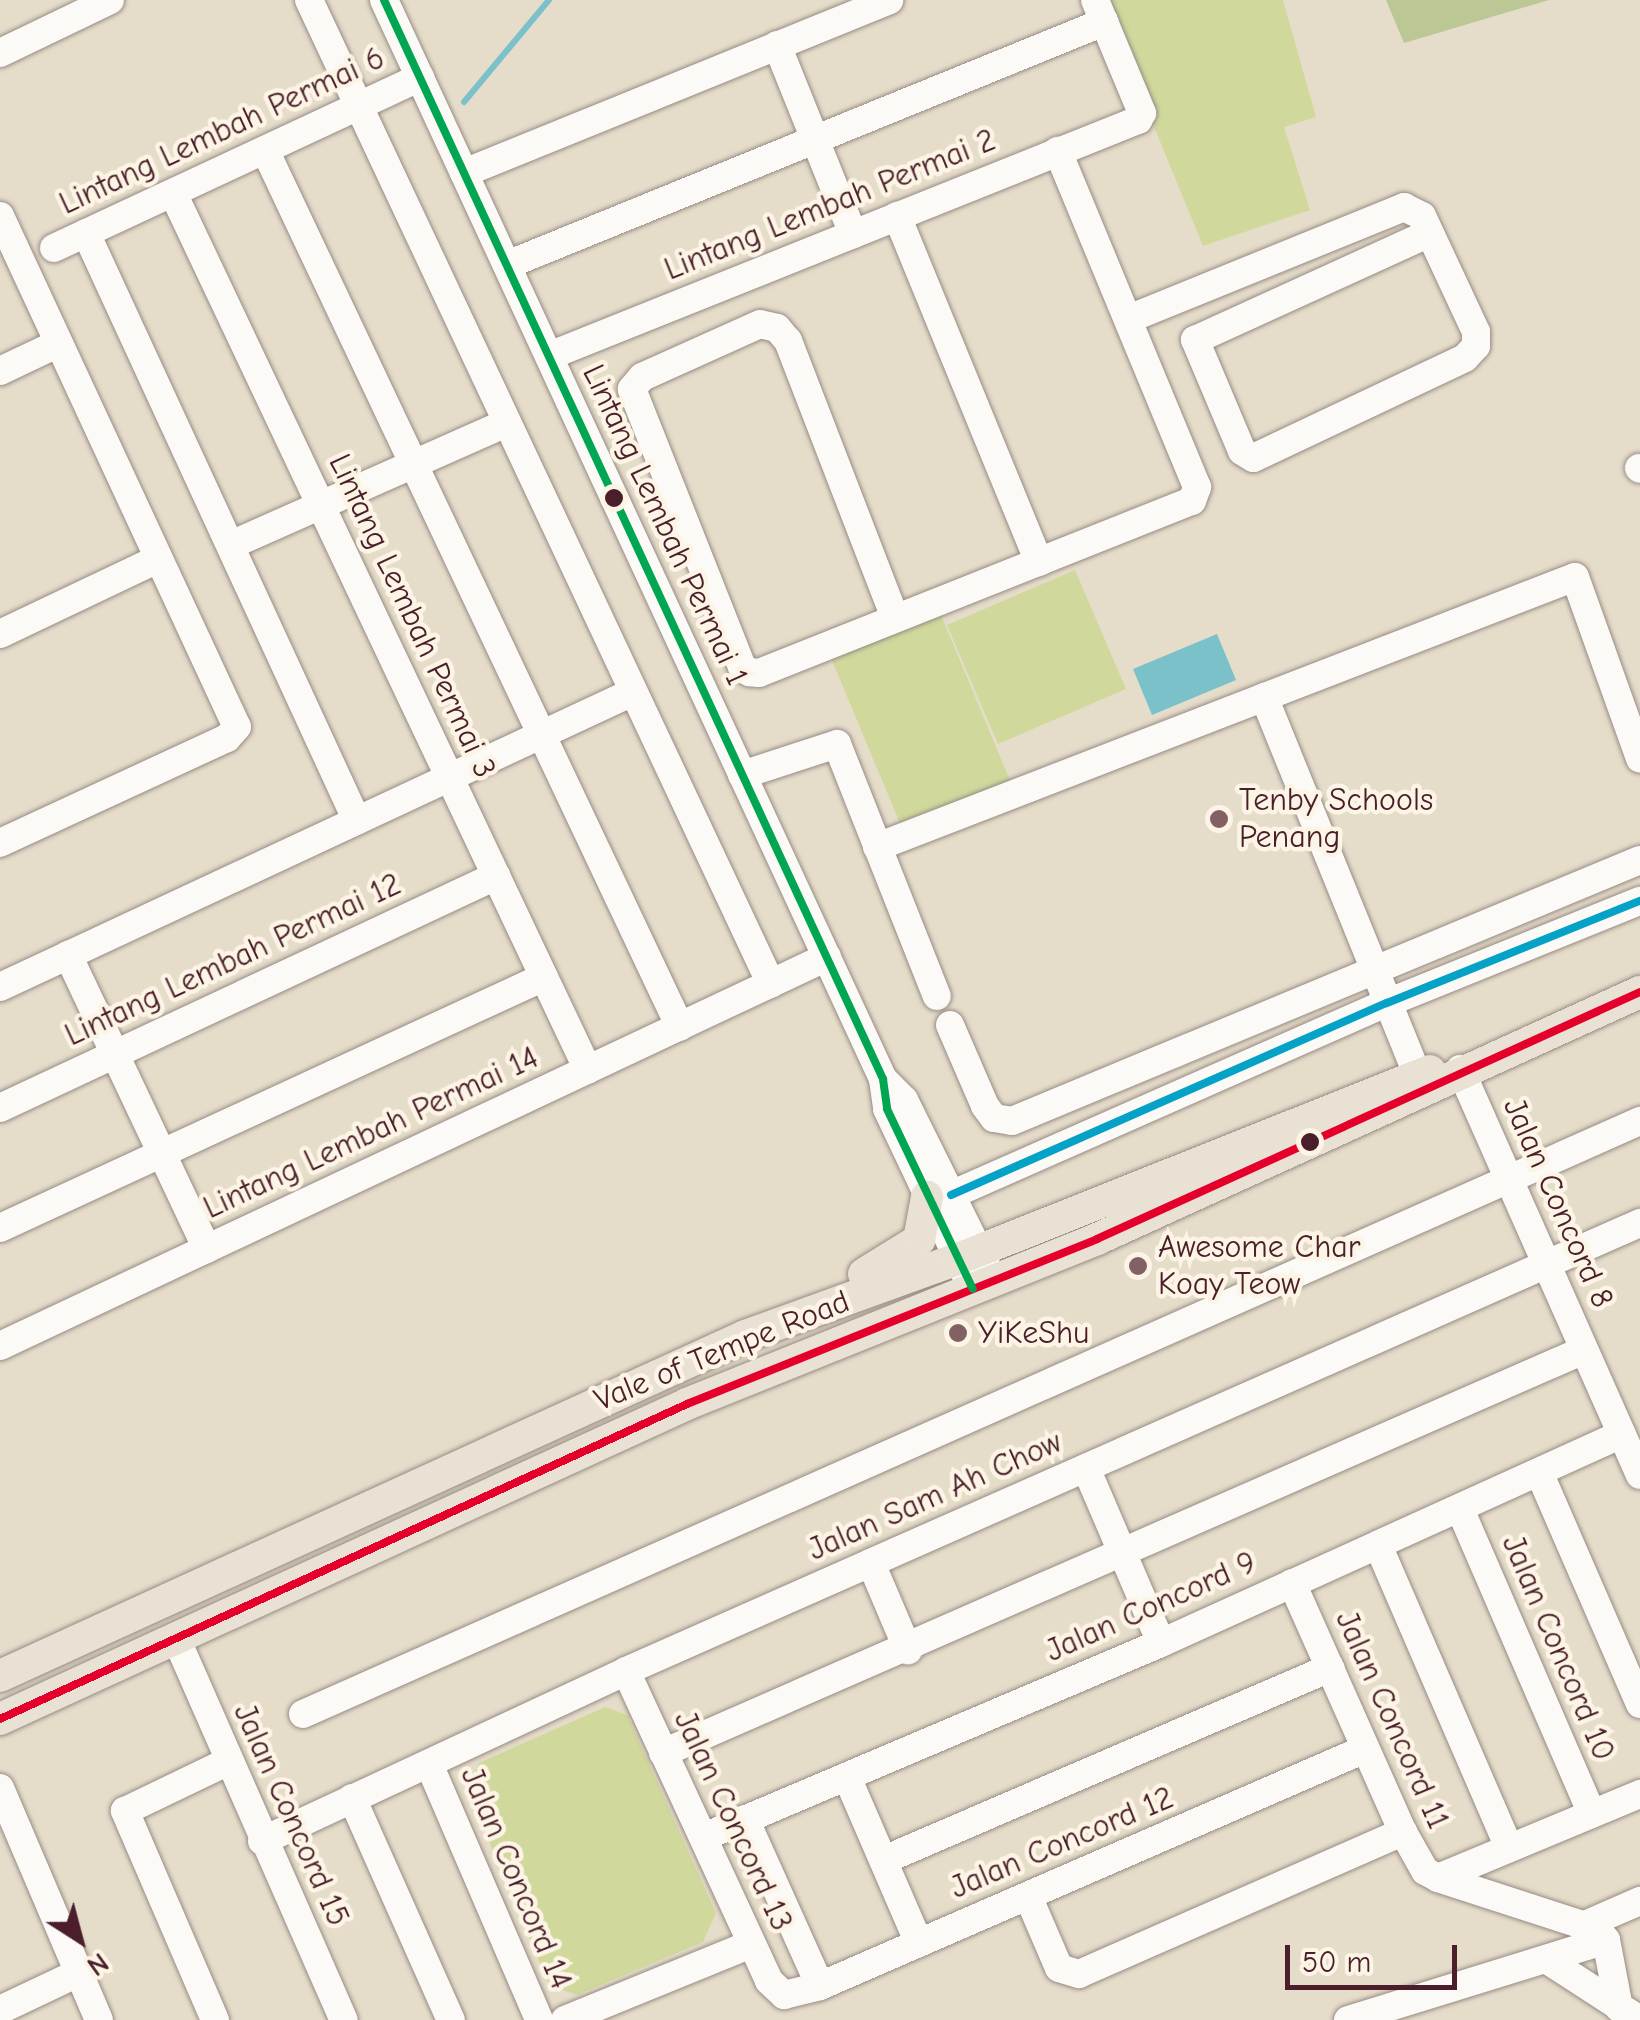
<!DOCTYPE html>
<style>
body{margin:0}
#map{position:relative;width:1640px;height:2020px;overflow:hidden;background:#e6dcca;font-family:"Comic Neue",sans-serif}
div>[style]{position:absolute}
.green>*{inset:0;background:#d1d89c}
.forest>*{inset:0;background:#bbc794}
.water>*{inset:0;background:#7bc1ca}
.stream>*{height:6px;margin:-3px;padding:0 3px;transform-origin:3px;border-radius:3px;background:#7bc1ca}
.roads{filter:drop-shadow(0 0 2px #978b84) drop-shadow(0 0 2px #978b84)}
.minor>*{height:28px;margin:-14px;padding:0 14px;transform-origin:14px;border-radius:14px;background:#fbfaf7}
.major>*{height:32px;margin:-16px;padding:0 16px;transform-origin:16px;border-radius:16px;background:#e9e1d4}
.bus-1>*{height:8px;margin:-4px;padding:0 4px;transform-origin:4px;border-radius:4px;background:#e4002b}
.bus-2>*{height:8px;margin:-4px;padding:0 4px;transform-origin:4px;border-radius:4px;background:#00a651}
.bus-3>*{height:8px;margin:-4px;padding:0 4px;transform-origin:4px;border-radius:4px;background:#04a2c6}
.dots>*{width:28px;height:28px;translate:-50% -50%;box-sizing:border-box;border:5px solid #fcf5e5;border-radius:50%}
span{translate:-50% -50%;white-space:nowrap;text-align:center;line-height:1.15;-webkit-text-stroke:9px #fcf5e5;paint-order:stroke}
.street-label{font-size:32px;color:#4a1f2b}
.poi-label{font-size:32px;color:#4a1f2b}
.left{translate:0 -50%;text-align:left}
.north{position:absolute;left:30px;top:1890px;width:100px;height:100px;-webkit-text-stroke:8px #fcf5e5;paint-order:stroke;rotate:144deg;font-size:28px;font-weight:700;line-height:40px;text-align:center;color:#4a1f2b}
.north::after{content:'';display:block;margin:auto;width:35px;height:45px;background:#4a1f2b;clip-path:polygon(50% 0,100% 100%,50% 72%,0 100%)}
.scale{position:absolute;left:1285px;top:1945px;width:172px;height:45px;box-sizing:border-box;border:5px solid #4a1f2b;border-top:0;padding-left:12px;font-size:30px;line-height:35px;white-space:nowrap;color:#4a1f2b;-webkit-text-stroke:8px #fcf5e5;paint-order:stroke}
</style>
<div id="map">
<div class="green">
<div style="clip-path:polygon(1102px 0,1283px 0,1316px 117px,1284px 127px,1310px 210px,1203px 246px)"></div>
<div style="clip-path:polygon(1075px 570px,1126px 689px,998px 744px,947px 625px)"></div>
<div style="clip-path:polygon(941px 615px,1011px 783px,902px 828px,831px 658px)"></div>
<div style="clip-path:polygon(605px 1707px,627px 1715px,716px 1913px,703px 1942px,577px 1995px,549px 1985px,467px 1788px,479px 1763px)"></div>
</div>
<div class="forest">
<div style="clip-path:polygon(1386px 0,1549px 0,1404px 43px)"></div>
</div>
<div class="water">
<div style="clip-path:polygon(1217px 634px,1236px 680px,1152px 715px,1133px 669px)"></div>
</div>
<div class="stream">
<div style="left:464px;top:102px;width:133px;rotate:-50.2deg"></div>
</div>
<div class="roads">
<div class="minor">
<div style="left:309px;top:0;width:1087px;rotate:64.85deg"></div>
<div style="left:384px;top:0;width:1189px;rotate:65.18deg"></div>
<div style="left:883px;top:1079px;width:30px;rotate:82deg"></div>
<div style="left:887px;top:1109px;width:184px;rotate:64.6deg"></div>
<div style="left:777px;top:45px;width:204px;rotate:68.1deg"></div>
<div style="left:0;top:53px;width:122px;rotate:-25.7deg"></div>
<div style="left:265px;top:150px;width:970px;rotate:64.68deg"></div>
<div style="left:464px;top:173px;width:459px;rotate:-22.1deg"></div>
<div style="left:173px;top:193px;width:970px;rotate:64.68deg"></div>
<div style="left:0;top:216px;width:563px;rotate:65.12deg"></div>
<div style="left:237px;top:727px;width:15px;rotate:132deg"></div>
<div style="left:227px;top:738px;width:250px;rotate:155.2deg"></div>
<div style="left:897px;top:216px;width:374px;rotate:67.7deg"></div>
<div style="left:86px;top:233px;width:647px;rotate:65.26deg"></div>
<div style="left:54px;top:248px;width:404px;rotate:-25deg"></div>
<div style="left:507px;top:265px;width:645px;rotate:-22.15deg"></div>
<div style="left:1131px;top:318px;width:295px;rotate:-22.1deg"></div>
<div style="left:1404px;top:207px;width:20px;rotate:27deg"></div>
<div style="left:1422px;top:216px;width:128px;rotate:65deg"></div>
<div style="left:1476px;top:332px;width:14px;rotate:90deg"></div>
<div style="left:1476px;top:346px;width:16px;rotate:133deg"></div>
<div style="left:1465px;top:358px;width:234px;rotate:154.7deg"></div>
<div style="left:1253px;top:458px;width:13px;rotate:-148deg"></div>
<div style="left:1242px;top:451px;width:121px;rotate:-112.9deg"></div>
<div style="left:1195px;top:340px;width:258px;rotate:-24.5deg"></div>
<div style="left:549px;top:356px;width:635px;rotate:-21.83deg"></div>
<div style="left:1138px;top:120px;width:8px;rotate:-60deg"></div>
<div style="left:1142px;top:113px;width:122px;rotate:-112.6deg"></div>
<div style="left:0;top:371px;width:65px;rotate:-25.4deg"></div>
<div style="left:1639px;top:468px;width:1px;rotate:45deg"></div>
<div style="left:231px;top:545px;width:301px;rotate:-23.9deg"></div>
<div style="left:895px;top:618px;width:297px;rotate:-111.1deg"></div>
<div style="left:788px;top:341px;width:17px;rotate:-130deg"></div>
<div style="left:777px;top:328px;width:17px;rotate:-167deg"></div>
<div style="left:760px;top:324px;width:129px;rotate:155.8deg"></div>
<div style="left:642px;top:377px;width:16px;rotate:130deg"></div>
<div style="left:632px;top:389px;width:299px;rotate:68.4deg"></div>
<div style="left:742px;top:667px;width:9px;rotate:36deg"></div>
<div style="left:749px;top:672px;width:10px;rotate:6deg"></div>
<div style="left:759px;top:673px;width:466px;rotate:-21.7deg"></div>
<div style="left:1192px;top:501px;width:15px;rotate:-70deg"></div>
<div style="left:1197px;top:487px;width:364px;rotate:-112.5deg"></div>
<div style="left:0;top:634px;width:175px;rotate:-25.4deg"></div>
<div style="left:1264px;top:697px;width:405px;rotate:67.9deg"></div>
<div style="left:742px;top:775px;width:100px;rotate:-18.1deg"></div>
<div style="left:837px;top:744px;width:271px;rotate:68.4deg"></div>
<div style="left:877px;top:847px;width:748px;rotate:-21.15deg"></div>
<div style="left:1575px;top:577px;width:193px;rotate:70.3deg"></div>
<div style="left:68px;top:955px;width:325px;rotate:64.7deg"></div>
<div style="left:0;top:987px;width:698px;rotate:-24.99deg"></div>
<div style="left:950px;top:1025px;width:88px;rotate:66.6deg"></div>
<div style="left:985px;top:1106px;width:15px;rotate:53deg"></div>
<div style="left:994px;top:1118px;width:18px;rotate:9deg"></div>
<div style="left:1012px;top:1121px;width:680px;rotate:-22.57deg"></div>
<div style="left:1460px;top:1069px;width:444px;rotate:66.1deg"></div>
<div style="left:883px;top:1079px;width:30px;rotate:45deg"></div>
<div style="left:904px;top:1100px;width:189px;rotate:63.6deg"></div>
<div style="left:0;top:1108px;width:548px;rotate:-25.07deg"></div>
<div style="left:951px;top:1195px;width:476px;rotate:-23.8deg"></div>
<div style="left:1387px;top:1003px;width:273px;rotate:-22deg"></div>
<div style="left:0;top:1228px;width:599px;rotate:-24.77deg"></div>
<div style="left:0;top:1346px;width:914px;rotate:-25.19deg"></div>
<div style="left:1086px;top:1468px;width:190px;rotate:66.8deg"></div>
<div style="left:1539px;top:1472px;width:253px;rotate:66.5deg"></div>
<div style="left:1460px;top:1509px;width:332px;rotate:66.6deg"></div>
<div style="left:1378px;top:1545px;width:330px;rotate:66.6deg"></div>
<div style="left:871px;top:1563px;width:95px;rotate:67deg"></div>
<div style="left:1292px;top:1583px;width:273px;rotate:66deg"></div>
<div style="left:1403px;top:1832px;width:45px;rotate:60.6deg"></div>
<div style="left:1425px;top:1871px;width:15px;rotate:28deg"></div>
<div style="left:176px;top:1638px;width:417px;rotate:66.3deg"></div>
<div style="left:626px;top:1671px;width:341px;rotate:65.2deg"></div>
<div style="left:769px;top:1981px;width:21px;rotate:43deg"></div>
<div style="left:784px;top:1995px;width:37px;rotate:-14deg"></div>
<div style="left:820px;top:1986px;width:594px;rotate:-23.5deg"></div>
<div style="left:303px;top:1714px;width:1463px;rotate:-23.92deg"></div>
<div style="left:663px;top:1753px;width:1005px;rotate:-23.63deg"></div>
<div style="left:429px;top:1764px;width:279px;rotate:66.7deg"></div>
<div style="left:847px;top:1777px;width:181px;rotate:66.6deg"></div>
<div style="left:0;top:1788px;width:252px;rotate:66.9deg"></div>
<div style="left:352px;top:1798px;width:243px;rotate:66deg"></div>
<div style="left:745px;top:1819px;width:183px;rotate:65.8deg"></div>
<div style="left:704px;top:1837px;width:496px;rotate:-23deg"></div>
<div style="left:1161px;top:1643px;width:506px;rotate:-24.39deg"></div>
<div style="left:262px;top:1841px;width:402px;rotate:-25deg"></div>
<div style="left:626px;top:1671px;width:1109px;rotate:-23.84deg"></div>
<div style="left:884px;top:1860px;width:486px;rotate:-23.3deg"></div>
<div style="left:1028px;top:1896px;width:78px;rotate:66.7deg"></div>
<div style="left:1059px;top:1968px;width:21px;rotate:17deg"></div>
<div style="left:1079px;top:1974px;width:354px;rotate:-23.7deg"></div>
<div style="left:1587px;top:1924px;width:58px;rotate:-23.5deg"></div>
<div style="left:1549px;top:1961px;width:108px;rotate:33deg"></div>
<div style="left:1619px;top:2008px;width:69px;rotate:-100.8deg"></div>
<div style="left:1606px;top:1940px;width:13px;rotate:-129deg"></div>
<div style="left:1598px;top:1930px;width:168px;rotate:-162deg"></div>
<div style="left:1438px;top:1878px;width:219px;rotate:-22.6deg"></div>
<div style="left:0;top:2010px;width:89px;rotate:-25.4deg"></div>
<div style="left:215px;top:2020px;width:228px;rotate:-113.3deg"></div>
<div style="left:125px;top:1811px;width:115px;rotate:-25.7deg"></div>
<div style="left:565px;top:2020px;width:201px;rotate:-22.2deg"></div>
<div style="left:1348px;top:2020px;width:270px;rotate:-17.2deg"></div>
</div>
<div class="major">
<div style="left:864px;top:1274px;width:65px;rotate:-31.7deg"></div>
<div style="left:919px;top:1240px;width:44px;rotate:-79.5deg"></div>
<div style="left:0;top:1676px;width:819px;rotate:-24.53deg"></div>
<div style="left:745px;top:1336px;width:226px;rotate:-19.9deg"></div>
<div style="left:958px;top:1259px;width:508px;rotate:-21.72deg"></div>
<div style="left:0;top:1719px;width:756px;rotate:-24.63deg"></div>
<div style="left:687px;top:1404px;width:442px;rotate:-21.9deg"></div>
<div style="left:1097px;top:1239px;width:597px;rotate:-24.46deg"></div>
</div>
</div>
<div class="bus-1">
<div style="left:0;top:1719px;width:756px;rotate:-24.63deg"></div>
<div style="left:687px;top:1404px;width:442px;rotate:-21.9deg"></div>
<div style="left:1097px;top:1239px;width:597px;rotate:-24.46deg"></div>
</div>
<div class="bus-2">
<div style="left:384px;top:0;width:1189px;rotate:65.18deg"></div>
<div style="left:883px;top:1079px;width:30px;rotate:82deg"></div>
<div style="left:887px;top:1109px;width:199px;rotate:64.5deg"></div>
</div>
<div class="bus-3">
<div style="left:951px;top:1195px;width:476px;rotate:-23.8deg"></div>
<div style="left:1387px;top:1003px;width:273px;rotate:-22deg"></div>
</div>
<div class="dots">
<div style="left:614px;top:498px;background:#4a1f2b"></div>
<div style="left:1219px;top:819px;background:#816163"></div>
<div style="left:1310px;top:1142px;background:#4a1f2b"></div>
<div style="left:1138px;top:1266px;background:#816163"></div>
<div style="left:958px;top:1333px;background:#816163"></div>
</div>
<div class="street-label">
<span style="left:222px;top:131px;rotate:-25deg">Lintang Lembah Permai 6</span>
<span style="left:830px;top:205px;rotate:-22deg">Lintang Lembah Permai 2</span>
<span style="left:665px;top:525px;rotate:65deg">Lintang Lembah Permai 1</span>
<span style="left:412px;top:616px;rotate:65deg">Lintang Lembah Permai 3</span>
<span style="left:233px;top:960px;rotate:-25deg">Lintang Lembah Permai 12</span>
<span style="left:371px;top:1133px;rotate:-25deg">Lintang Lembah Permai 14</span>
<span style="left:1558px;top:1203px;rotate:66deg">Jalan Concord 8</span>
<span style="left:722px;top:1351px;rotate:-22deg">Vale of Tempe Road</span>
<span style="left:935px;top:1496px;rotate:-24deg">Jalan Sam Ah Chow</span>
<span style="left:1151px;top:1607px;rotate:-24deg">Jalan Concord 9</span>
<span style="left:1558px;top:1648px;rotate:67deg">Jalan Concord 10</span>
<span style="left:1392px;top:1720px;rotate:66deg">Jalan Concord 11</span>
<span style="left:291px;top:1815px;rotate:66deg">Jalan Concord 15</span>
<span style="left:733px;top:1821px;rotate:65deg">Jalan Concord 13</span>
<span style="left:1062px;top:1843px;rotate:-23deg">Jalan Concord 12</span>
<span style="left:516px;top:1878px;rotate:67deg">Jalan Concord 14</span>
</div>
<div class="poi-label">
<span class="left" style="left:1239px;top:819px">Tenby Schools<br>Penang</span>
<span class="left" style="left:1158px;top:1266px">Awesome Char<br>Koay Teow</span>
<span class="left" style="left:978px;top:1333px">YiKeShu</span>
</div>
<div class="north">N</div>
<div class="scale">50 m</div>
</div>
